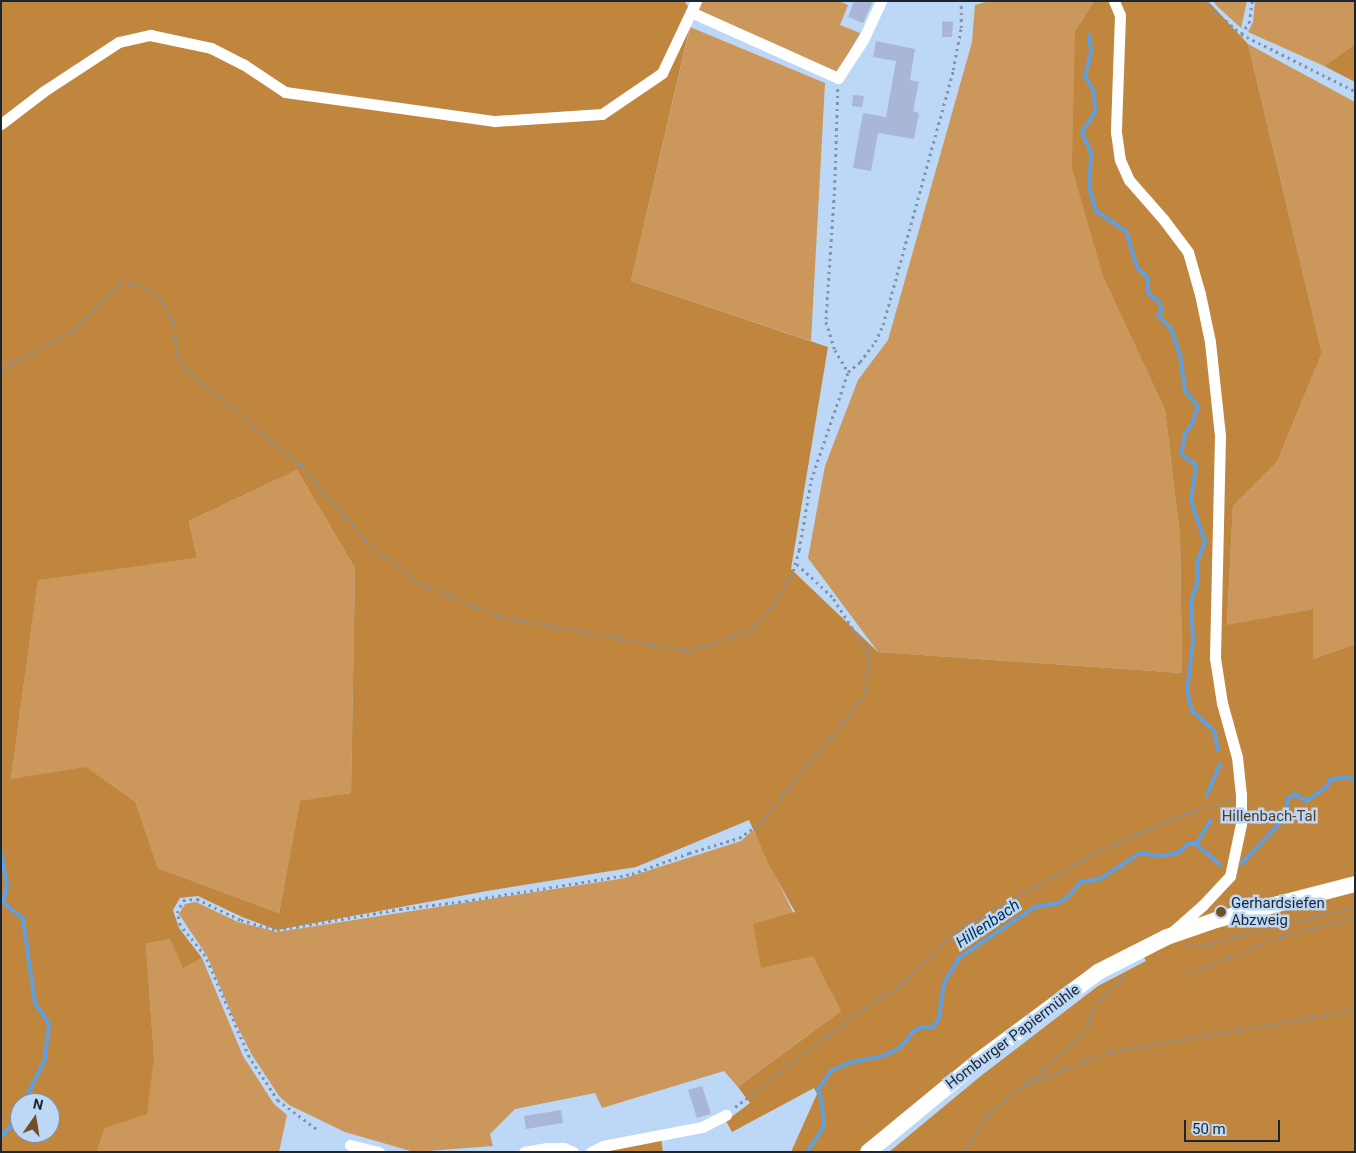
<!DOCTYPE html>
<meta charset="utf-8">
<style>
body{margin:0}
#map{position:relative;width:1356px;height:1153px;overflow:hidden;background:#bcd8f6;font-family:Roboto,sans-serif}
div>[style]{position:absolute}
.green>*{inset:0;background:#cb975a}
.forest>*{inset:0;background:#c1863d}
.stream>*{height:4px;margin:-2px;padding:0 2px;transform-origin:2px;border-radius:2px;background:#60a0df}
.building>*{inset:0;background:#a9b6d8}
.path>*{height:2.5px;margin-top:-1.25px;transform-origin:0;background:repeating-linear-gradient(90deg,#7f94ab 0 2.5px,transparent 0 6.5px)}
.street>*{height:11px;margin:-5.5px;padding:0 5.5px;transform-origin:5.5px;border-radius:5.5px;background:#fff}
.secondary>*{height:16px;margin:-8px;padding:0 8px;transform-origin:8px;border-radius:8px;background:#fff}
.dots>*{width:14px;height:14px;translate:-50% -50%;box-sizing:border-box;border:2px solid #bcd8f6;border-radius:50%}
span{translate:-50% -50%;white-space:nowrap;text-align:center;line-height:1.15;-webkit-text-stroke:5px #bcd8f6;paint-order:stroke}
.park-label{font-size:15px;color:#563c1e}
.poi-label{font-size:15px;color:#1c2631}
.left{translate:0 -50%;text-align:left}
.street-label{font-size:15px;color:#1c2631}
.water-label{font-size:16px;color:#002f57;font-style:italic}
.frame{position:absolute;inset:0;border:2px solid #1c2631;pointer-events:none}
.north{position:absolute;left:10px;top:1093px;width:50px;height:50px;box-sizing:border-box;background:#bcd8f6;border:1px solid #7c91a7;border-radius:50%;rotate:13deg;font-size:14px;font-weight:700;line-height:20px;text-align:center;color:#1c2631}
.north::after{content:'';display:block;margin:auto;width:18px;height:22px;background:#715027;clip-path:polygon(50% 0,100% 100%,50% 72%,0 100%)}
.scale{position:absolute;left:1184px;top:1120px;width:96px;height:22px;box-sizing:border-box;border:2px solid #1c2631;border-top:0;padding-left:6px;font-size:15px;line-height:18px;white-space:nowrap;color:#1c2631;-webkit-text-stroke:4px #bcd8f6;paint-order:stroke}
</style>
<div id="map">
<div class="green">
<div style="clip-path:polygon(702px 1px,839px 1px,848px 5px,840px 25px,860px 33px,836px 75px,699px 10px)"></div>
<div style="clip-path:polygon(989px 1px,1094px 1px,1075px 31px,1104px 279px,1165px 410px,1180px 536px,1182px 673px,878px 652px,808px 558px,825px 466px,858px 380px,888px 340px,972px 42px,975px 5px)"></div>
<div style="clip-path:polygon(1213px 1px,1247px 1px,1241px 28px,1218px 7px)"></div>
<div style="clip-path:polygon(1255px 1px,1355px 1px,1355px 44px,1324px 66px,1248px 32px,1253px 22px)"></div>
<div style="clip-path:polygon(690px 27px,825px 83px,811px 341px,631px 281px)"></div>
<div style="clip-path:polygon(1248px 44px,1355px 102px,1355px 644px,1313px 659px,1313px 609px,1227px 626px,1233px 506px,1277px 462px,1322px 353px)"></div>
<div style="clip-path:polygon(297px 470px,355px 568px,351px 793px,300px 802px,279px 913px,158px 868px,136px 803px,11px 779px,38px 579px,197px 558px,189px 521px)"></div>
<div style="clip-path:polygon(753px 830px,841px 1011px,738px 1087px,724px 1071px,602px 1108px,595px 1093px,515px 1109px,490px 1134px,493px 1146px,414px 1152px,345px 1132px,289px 1105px,279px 1096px,252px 1055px,235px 1022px,207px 956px,179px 914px,185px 904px,196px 902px,238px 922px,277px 932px,625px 878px,741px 841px)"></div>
<div style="clip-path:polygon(170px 939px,183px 967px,202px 958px,243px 1056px,274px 1104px,287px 1115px,279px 1152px,97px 1152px,105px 1128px,154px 1057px,146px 944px)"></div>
</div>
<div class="forest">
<div style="clip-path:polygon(evenodd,1px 1px,684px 1px,693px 13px,631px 281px,828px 347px,791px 569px,878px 652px,1182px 673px,1180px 536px,1165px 410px,1104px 279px,1072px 168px,1075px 31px,1094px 1px,1208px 1px,1248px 44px,1322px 353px,1277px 462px,1233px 506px,1227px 625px,1313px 609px,1313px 659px,1355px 644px,1355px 1152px,889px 1152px,982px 1075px,1098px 986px,1146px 961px,1138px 946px,864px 1152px,791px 1152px,817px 1094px,814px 1088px,732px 1132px,726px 1121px,750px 1103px,738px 1087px,841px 1011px,813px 956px,761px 968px,753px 924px,795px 912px,768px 863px,749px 820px,636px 867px,487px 891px,277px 930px,242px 917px,198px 896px,180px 898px,173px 910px,179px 928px,202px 958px,183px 968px,170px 939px,146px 944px,154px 1057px,147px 1114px,105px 1128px,97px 1152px,1px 1152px,1px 1px,297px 470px,355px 568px,351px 793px,300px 801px,279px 913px,158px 868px,136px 803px,86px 767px,11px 779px,38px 580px,197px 558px,189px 521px,297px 470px,1px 1px,20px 1103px,50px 1103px,50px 1133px,20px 1133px,20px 1103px)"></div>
<div style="clip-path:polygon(1355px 44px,1355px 82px,1324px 66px)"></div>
<div style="clip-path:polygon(661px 1138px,663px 1152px,602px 1152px)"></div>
</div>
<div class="stream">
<div style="left:1089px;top:35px;width:17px;rotate:83deg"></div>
<div style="left:1091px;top:52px;width:25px;rotate:104deg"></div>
<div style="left:1085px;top:76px;width:18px;rotate:61deg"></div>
<div style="left:1094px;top:92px;width:20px;rotate:87deg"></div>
<div style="left:1095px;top:112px;width:24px;rotate:123deg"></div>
<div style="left:1082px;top:132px;width:23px;rotate:67deg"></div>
<div style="left:1091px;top:153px;width:34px;rotate:93deg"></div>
<div style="left:1089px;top:187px;width:25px;rotate:74deg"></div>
<div style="left:1096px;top:211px;width:36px;rotate:34deg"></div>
<div style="left:1126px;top:231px;width:39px;rotate:73deg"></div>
<div style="left:1137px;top:268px;width:15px;rotate:42deg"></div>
<div style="left:1148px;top:278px;width:15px;rotate:90deg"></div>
<div style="left:1148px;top:293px;width:14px;rotate:39deg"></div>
<div style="left:1159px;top:302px;width:9px;rotate:69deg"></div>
<div style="left:1162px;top:310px;width:6px;rotate:129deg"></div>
<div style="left:1158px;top:315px;width:19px;rotate:47deg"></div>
<div style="left:1171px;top:329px;width:28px;rotate:71deg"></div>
<div style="left:1180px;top:355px;width:36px;rotate:82deg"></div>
<div style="left:1185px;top:391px;width:20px;rotate:49deg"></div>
<div style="left:1198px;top:406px;width:19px;rotate:108deg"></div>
<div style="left:1192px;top:424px;width:12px;rotate:125deg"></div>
<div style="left:1185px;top:434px;width:20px;rotate:101deg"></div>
<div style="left:1181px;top:454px;width:19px;rotate:36deg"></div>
<div style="left:1196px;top:465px;width:36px;rotate:98deg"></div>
<div style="left:1191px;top:501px;width:43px;rotate:71.1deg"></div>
<div style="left:1205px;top:542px;width:22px;rotate:112deg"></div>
<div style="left:1197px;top:562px;width:22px;rotate:90deg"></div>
<div style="left:1197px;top:584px;width:18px;rotate:109deg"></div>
<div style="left:1191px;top:601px;width:40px;rotate:87.1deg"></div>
<div style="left:1193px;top:641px;width:50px;rotate:96.8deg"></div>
<div style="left:1187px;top:691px;width:21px;rotate:76deg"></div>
<div style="left:1192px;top:711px;width:30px;rotate:42deg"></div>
<div style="left:1214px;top:731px;width:19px;rotate:78deg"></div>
<div style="left:1207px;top:795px;width:34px;rotate:-67deg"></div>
<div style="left:1196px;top:844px;width:28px;rotate:-58deg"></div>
<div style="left:1px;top:851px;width:35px;rotate:80deg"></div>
<div style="left:7px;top:885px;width:17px;rotate:103deg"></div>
<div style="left:3px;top:902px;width:26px;rotate:40deg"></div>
<div style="left:23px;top:919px;width:85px;rotate:81.9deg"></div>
<div style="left:35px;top:1003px;width:25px;rotate:56deg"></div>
<div style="left:49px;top:1024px;width:35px;rotate:97deg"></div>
<div style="left:45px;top:1059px;width:49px;rotate:115.5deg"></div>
<div style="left:1242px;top:863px;width:62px;rotate:-46.3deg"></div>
<div style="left:1285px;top:818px;width:20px;rotate:-81deg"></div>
<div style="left:1288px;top:798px;width:8px;rotate:-30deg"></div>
<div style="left:1295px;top:794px;width:13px;rotate:32deg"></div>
<div style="left:1306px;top:801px;width:27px;rotate:-34deg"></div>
<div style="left:1328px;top:786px;width:6px;rotate:-81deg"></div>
<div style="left:1329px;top:780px;width:19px;rotate:-9deg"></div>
<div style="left:1348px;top:777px;width:8px;rotate:23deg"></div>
<div style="left:1px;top:1136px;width:23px;rotate:-45deg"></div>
<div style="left:17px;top:1120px;width:8px;rotate:-67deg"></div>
<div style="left:807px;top:1152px;width:30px;rotate:-56deg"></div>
<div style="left:824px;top:1127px;width:25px;rotate:-95deg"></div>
<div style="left:822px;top:1102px;width:13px;rotate:-108deg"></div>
<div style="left:818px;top:1090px;width:23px;rotate:-56deg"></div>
<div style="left:831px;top:1071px;width:20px;rotate:-24deg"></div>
<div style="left:849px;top:1063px;width:38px;rotate:-12deg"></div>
<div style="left:886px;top:1055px;width:17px;rotate:-28deg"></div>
<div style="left:901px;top:1047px;width:21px;rotate:-51deg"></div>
<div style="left:914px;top:1031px;width:8px;rotate:-30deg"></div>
<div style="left:921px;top:1027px;width:12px"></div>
<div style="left:933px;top:1027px;width:11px;rotate:-56deg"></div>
<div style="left:939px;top:1018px;width:35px;rotate:-82deg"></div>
<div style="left:944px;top:983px;width:29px;rotate:-59deg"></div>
<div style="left:959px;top:958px;width:92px;rotate:-33.9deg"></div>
<div style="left:1035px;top:907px;width:24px;rotate:-9deg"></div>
<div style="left:1059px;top:903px;width:11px;rotate:-34deg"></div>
<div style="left:1068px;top:897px;width:20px;rotate:-49deg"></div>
<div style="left:1081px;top:882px;width:19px;rotate:-9deg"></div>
<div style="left:1100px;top:879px;width:48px;rotate:-33deg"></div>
<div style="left:1140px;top:853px;width:21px;rotate:8deg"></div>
<div style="left:1161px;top:856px;width:17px;rotate:-10deg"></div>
<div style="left:1178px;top:853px;width:13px;rotate:-42deg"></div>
<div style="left:1188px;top:844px;width:8px"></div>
<div style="left:1196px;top:844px;width:32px;rotate:41deg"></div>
</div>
<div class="building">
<div style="clip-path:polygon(854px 1px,873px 1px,863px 23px,848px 17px)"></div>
<div style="clip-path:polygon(942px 21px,953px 22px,952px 37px,942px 37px)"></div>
<div style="clip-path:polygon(876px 41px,915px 49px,910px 80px,919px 82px,913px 111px,919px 113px,914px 139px,878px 133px,871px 171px,853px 168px,863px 113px,886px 117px,896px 61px,873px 57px)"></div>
<div style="clip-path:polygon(853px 95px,864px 96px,862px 107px,852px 106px)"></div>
<div style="clip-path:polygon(702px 1086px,711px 1114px,697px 1118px,688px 1090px)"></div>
<div style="clip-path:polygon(561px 1110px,563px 1123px,526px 1129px,524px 1116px)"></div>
</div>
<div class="path">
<div style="left:1207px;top:1px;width:14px;rotate:51deg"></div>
<div style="left:1216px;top:12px;width:33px;rotate:41deg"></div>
<div style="left:1241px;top:34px;width:127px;rotate:26.6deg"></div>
<div style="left:1241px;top:34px;width:14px;rotate:-54deg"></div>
<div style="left:1249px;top:23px;width:22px;rotate:-82deg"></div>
<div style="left:838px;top:89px;width:98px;rotate:91.8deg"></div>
<div style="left:835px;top:187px;width:135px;rotate:93.8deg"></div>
<div style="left:826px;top:322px;width:29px;rotate:72deg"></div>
<div style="left:835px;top:350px;width:26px;rotate:59deg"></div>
<div style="left:1px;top:369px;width:81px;rotate:-27.8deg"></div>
<div style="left:73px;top:331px;width:69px;rotate:-45deg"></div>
<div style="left:122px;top:282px;width:17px;rotate:7deg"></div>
<div style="left:139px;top:284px;width:25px;rotate:34deg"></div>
<div style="left:160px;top:298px;width:29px;rotate:61deg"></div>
<div style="left:174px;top:323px;width:28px;rotate:84deg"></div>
<div style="left:177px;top:351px;width:18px;rotate:68deg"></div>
<div style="left:184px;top:368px;width:152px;rotate:39.7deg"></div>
<div style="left:301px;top:465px;width:100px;rotate:49.5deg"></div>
<div style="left:366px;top:541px;width:65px;rotate:38.8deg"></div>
<div style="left:417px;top:582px;width:89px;rotate:22.5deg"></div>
<div style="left:499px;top:616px;width:194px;rotate:10.4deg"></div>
<div style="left:690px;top:651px;width:66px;rotate:-19.5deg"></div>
<div style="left:752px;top:629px;width:32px;rotate:-49deg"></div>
<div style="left:773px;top:605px;width:39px;rotate:-60deg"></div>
<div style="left:793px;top:571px;width:22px;rotate:-74deg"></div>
<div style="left:799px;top:550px;width:71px;rotate:-80.3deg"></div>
<div style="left:811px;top:480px;width:114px;rotate:-71.1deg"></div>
<div style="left:848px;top:372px;width:16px;rotate:-40deg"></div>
<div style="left:860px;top:362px;width:25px;rotate:-53deg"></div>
<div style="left:875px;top:342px;width:19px;rotate:-65deg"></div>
<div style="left:883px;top:325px;width:264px;rotate:-74.6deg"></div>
<div style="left:953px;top:70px;width:43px;rotate:-79.2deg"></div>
<div style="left:961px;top:28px;width:27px;rotate:-90deg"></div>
<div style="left:1186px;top:946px;width:19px;rotate:-3deg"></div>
<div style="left:1205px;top:945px;width:155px;rotate:-14.2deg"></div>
<div style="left:1187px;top:975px;width:100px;rotate:-22.4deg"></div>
<div style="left:1279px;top:937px;width:78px;rotate:-14deg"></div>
<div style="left:1024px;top:1085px;width:94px;rotate:-21.1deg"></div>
<div style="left:1112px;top:1051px;width:246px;rotate:-9.6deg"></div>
<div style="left:735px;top:1107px;width:163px;rotate:-37.5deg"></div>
<div style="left:864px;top:1008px;width:40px;rotate:-32deg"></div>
<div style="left:898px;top:987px;width:84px;rotate:-43.6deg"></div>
<div style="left:959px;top:929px;width:154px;rotate:-29.2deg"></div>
<div style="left:1093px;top:854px;width:86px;rotate:-23.9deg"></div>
<div style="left:1172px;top:819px;width:60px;rotate:-18.4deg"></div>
<div style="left:316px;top:1129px;width:47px;rotate:-143.6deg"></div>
<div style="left:278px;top:1101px;width:53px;rotate:-123.4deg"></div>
<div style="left:249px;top:1057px;width:110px;rotate:-113.5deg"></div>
<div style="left:205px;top:956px;width:40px;rotate:-129deg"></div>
<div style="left:180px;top:925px;width:12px;rotate:-104deg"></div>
<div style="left:177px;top:913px;width:14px;rotate:-65deg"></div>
<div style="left:183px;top:900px;width:14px;rotate:-4deg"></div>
<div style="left:197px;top:899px;width:49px;rotate:25.5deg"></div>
<div style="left:241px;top:920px;width:37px;rotate:16deg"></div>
<div style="left:277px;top:930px;width:125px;rotate:-9.7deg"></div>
<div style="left:400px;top:909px;width:66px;rotate:-6.9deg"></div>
<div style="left:466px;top:901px;width:168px;rotate:-9.2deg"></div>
<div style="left:632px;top:874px;width:61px;rotate:-20.2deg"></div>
<div style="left:689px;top:853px;width:52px;rotate:-16.7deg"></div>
<div style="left:739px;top:838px;width:27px;rotate:-34deg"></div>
<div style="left:761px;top:823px;width:164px;rotate:-51deg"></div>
<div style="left:864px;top:696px;width:40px;rotate:-81.5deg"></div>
<div style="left:870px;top:656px;width:70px;rotate:-122.8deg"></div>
<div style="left:832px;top:597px;width:50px;rotate:-137.4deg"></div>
<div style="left:964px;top:1152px;width:40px;rotate:-58deg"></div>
<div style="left:985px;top:1118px;width:130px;rotate:-40.3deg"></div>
<div style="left:1084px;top:1034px;width:33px;rotate:-69deg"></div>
<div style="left:1096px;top:1003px;width:40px;rotate:-44deg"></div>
</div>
<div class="street">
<div style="left:1114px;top:1px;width:15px;rotate:67deg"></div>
<div style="left:1120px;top:15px;width:117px;rotate:92deg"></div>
<div style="left:1116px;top:132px;width:28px;rotate:82deg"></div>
<div style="left:1120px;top:160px;width:22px;rotate:66deg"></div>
<div style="left:1129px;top:180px;width:53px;rotate:48.8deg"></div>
<div style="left:1164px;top:220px;width:40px;rotate:53deg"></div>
<div style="left:1188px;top:252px;width:44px;rotate:74.1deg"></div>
<div style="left:1200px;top:294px;width:49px;rotate:78.2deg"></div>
<div style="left:1210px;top:342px;width:95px;rotate:83.9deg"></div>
<div style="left:1220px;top:436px;width:222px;rotate:91.3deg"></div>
<div style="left:1215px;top:658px;width:46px;rotate:81.2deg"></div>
<div style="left:1222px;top:703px;width:56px;rotate:74.5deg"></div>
<div style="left:1237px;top:757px;width:37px;rotate:84deg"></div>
<div style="left:1241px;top:794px;width:30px;rotate:90deg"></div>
<div style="left:1241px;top:824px;width:53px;rotate:101.9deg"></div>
<div style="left:1230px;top:876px;width:40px;rotate:133deg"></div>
<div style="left:1203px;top:905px;width:43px;rotate:138.8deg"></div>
<div style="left:693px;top:13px;width:159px;rotate:24.1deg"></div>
<div style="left:838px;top:78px;width:45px;rotate:-56.7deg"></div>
<div style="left:863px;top:40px;width:43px;rotate:-65.2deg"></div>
<div style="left:1px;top:124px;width:54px;rotate:-37.5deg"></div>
<div style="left:44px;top:91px;width:90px;rotate:-33.2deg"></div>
<div style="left:119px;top:42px;width:32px;rotate:-13deg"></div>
<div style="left:150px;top:35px;width:62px;rotate:12deg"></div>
<div style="left:211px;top:48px;width:36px;rotate:27deg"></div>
<div style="left:243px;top:64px;width:50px;rotate:33.7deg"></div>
<div style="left:285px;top:92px;width:212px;rotate:7.9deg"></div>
<div style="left:495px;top:121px;width:107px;rotate:-3.7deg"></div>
<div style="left:602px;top:114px;width:73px;rotate:-34.3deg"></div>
<div style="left:662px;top:73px;width:80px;rotate:-64.7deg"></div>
<div style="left:350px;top:1145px;width:30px;rotate:14deg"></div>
<div style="left:524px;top:1152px;width:22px;rotate:-10deg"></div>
<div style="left:546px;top:1148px;width:18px"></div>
<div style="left:564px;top:1148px;width:10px;rotate:24deg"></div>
<div style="left:591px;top:1152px;width:13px;rotate:-27deg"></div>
<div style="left:603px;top:1146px;width:101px;rotate:-10.9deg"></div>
<div style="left:702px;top:1127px;width:27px;rotate:-27deg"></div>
</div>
<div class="secondary">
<div style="left:868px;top:1152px;width:141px;rotate:-39.5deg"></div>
<div style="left:977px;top:1062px;width:151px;rotate:-36.6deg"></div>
<div style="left:1098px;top:972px;width:77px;rotate:-26.9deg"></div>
<div style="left:1167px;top:937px;width:52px;rotate:-19.1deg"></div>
<div style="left:1216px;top:920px;width:144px;rotate:-14.5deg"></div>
</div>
<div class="dots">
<div style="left:1221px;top:912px;background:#715027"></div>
</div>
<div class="park-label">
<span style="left:1269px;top:817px">Hillenbach-Tal</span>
</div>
<div class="poi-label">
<span class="left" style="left:1231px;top:912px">Gerhardsiefen<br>Abzweig</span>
</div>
<div class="street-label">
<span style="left:1013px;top:1037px;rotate:-37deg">Homburger Papiermühle</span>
</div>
<div class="water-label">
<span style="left:988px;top:924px;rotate:-34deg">Hillenbach</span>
</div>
<div class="frame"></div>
<div class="north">N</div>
<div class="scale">50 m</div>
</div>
